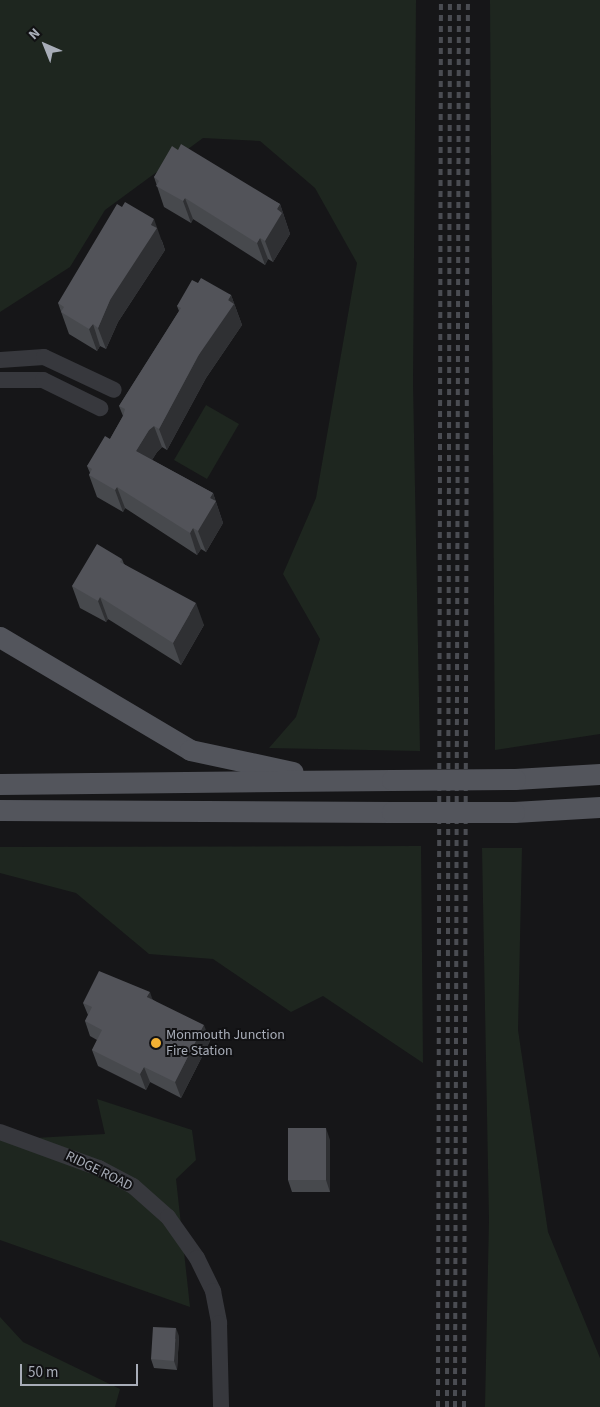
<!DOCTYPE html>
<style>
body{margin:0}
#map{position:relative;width:600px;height:1407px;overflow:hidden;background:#161618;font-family:"Source Sans 3",sans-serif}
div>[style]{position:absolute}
.green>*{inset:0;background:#1e261f}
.minor>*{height:16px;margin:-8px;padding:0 8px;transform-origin:8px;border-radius:8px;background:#37383d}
.major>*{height:21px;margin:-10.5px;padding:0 10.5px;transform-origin:10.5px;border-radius:10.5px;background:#53555c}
.rail>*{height:4px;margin-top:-2px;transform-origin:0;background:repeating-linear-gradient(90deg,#4a4c52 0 6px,transparent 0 11px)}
.major-bridge>*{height:21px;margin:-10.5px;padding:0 10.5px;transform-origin:10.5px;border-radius:10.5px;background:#53555c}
.wall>*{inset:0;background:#47494d}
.shaded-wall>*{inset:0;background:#2f3033}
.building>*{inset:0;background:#525359}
.dots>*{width:14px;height:14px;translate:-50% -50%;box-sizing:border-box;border:2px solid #111113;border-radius:50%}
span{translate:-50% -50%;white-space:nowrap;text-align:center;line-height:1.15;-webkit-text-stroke:4px #111113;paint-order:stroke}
.poi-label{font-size:14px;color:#a8adb8}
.left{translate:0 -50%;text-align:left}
.street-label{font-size:14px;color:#a8adb8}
.north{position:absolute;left:20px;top:20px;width:50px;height:50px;-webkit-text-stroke:4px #111113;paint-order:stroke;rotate:316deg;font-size:14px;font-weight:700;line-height:20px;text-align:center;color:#a8adb8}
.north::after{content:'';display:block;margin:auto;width:18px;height:22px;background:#a8adb8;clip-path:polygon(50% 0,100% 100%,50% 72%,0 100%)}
.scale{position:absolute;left:20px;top:1364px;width:118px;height:22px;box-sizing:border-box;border:2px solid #a8adb8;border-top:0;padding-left:6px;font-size:15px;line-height:18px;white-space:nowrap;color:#a8adb8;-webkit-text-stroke:4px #111113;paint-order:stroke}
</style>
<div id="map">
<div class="green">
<div style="clip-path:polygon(0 0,416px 0,413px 383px,420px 751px,269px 748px,296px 717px,320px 639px,283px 574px,316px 498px,357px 263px,315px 188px,260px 141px,203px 138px,105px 210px,70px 267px,0 312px)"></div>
<div style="clip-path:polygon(490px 0,600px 0,600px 734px,495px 750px)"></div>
<div style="clip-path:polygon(206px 405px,239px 424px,207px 479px,174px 460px)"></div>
<div style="clip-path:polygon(421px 846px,423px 1063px,323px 996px,291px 1012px,213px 959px,149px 954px,76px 893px,0 873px,0 847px)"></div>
<div style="clip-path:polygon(482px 848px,522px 848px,518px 1030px,548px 1232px,600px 1358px,600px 1407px,485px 1407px,489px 1220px)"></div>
<div style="clip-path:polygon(97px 1099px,192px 1130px,196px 1160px,176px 1179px,190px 1307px,0 1240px,0 1140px,105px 1134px)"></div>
<div style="clip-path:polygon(0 1317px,23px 1342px,120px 1389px,115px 1407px,0 1407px)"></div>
</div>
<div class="minor">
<div style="left:0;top:360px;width:44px;rotate:-3.9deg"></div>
<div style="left:44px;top:357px;width:77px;rotate:25.2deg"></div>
<div style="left:0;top:380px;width:43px"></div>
<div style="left:43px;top:380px;width:64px;rotate:26.2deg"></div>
<div style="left:0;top:1132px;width:105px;rotate:20deg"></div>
<div style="left:99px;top:1168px;width:38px;rotate:28deg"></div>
<div style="left:133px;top:1186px;width:47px;rotate:41.5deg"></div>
<div style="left:168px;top:1217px;width:50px;rotate:54.7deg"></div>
<div style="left:197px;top:1258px;width:37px;rotate:64deg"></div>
<div style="left:213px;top:1291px;width:33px;rotate:79deg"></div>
<div style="left:219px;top:1323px;width:84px;rotate:88.6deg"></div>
</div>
<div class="major">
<div style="left:0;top:637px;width:221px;rotate:30.7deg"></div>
<div style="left:190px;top:750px;width:105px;rotate:12.1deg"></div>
<div style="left:515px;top:779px;width:85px;rotate:-3.4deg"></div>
<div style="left:0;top:784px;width:392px;rotate:-0.6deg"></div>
<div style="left:0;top:810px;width:392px;rotate:0.3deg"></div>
<div style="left:514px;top:812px;width:86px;rotate:-3.3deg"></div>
</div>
<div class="rail">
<div style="left:438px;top:1407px;width:1407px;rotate:-89.88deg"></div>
<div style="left:447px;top:1407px;width:1407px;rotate:-89.88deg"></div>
<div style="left:455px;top:1407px;width:1407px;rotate:-89.84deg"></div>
<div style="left:464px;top:1407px;width:1407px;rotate:-89.84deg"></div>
</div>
<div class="major-bridge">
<div style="left:392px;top:780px;width:123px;rotate:-0.5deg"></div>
<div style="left:392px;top:812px;width:122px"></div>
</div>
<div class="wall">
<div style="clip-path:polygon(178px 150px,280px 204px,290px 234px,273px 262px,268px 259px,265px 265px,193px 219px,191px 223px,164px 207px,154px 177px)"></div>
<div style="clip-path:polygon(162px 240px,162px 241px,165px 250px,118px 322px,106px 349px,100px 346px,97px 351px,69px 334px,58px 303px)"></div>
<div style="clip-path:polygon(198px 283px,231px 295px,242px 325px,206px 378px,167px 450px,162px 447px,157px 452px,152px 460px,213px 493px,223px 523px,206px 552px,201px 549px,197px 555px,125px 508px,123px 512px,97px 497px,89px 475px,90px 473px,87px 466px,110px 439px,123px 416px,119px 406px,179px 311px,177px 306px)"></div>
<div style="clip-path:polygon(122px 559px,124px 564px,204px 625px,181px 665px,108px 619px,106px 622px,80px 608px,72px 586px)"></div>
<div style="clip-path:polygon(152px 999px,210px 1041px,181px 1098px,150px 1082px,146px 1090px,98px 1066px,92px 1050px,97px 1040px,90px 1036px,85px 1021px,88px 1015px,83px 1003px)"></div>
<div style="clip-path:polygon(330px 1140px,330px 1192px,292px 1192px,288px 1180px)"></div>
<div style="clip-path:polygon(179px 1336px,177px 1370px,154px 1368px,151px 1359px)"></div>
</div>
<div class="shaded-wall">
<div style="clip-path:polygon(185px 198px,193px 219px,191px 223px,183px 201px)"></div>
<div style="clip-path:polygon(280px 204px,290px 234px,273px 262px,265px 241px,277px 209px)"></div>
<div style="clip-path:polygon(154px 219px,165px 250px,118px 322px,106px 349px,98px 328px,110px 300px)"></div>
<div style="clip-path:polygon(260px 238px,268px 259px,265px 265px,257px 243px)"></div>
<div style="clip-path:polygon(231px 295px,242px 325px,206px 378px,167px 450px,159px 429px)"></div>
<div style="clip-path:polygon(93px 324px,100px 346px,97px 351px,89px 329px)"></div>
<div style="clip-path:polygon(154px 426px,162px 447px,157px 452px,144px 473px,136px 451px,149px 430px)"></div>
<div style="clip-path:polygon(117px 487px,125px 508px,123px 512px,115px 490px)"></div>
<div style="clip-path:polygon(213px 493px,223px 523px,206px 552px,198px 531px,210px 498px)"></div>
<div style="clip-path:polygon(193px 528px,201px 549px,197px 555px,190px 533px)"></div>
<div style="clip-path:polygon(100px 597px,108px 619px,106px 622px,98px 601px)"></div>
<div style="clip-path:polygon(196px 603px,204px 625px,181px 665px,173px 643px)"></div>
<div style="clip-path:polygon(150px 992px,155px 1007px,147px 997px)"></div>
<div style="clip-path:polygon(204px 1025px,210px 1041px,181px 1098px,175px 1082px)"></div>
<div style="clip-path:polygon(144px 1067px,150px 1082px,146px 1090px,140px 1074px)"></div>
<div style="clip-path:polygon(326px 1128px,330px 1140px,330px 1192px,326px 1180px)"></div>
<div style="clip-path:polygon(176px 1328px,179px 1336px,177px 1370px,174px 1361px)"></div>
</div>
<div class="building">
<div style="clip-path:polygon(181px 144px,280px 204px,277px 209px,282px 213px,265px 241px,260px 238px,257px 243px,185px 198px,183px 201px,156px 186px,159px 181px,154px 177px,172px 146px,178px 150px)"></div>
<div style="clip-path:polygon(125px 202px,154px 219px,151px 225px,157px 228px,110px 300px,98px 328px,93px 324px,89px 329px,61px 312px,64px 307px,58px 303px,117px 204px,122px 207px)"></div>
<div style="clip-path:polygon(201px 278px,231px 295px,228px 300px,234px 304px,198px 356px,159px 429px,154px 426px,149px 430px,136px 451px,213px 493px,210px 498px,216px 501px,198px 531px,193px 528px,190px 533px,117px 487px,115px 490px,89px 475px,92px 469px,87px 466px,105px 436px,110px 439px,123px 416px,125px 409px,119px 406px,181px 308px,177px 306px,192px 280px,198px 283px)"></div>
<div style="clip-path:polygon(97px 544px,122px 559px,120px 562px,196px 603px,173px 643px,100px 597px,98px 601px,72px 586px)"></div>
<div style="clip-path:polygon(99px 971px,150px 992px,147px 997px,204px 1025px,175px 1082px,144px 1067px,140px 1074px,92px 1050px,102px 1030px,85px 1021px,92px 1007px,83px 1003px)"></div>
<div style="clip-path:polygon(288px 1128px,326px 1128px,326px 1180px,288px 1180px)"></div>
<div style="clip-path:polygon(153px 1327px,176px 1328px,174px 1361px,151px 1359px)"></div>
</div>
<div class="dots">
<div style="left:156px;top:1043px;background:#f2b134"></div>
</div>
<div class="poi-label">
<span class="left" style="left:166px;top:1043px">Monmouth Junction<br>Fire Station</span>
</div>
<div class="street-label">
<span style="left:99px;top:1171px;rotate:26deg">RIDGE ROAD</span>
</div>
<div class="north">N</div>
<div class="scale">50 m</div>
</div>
